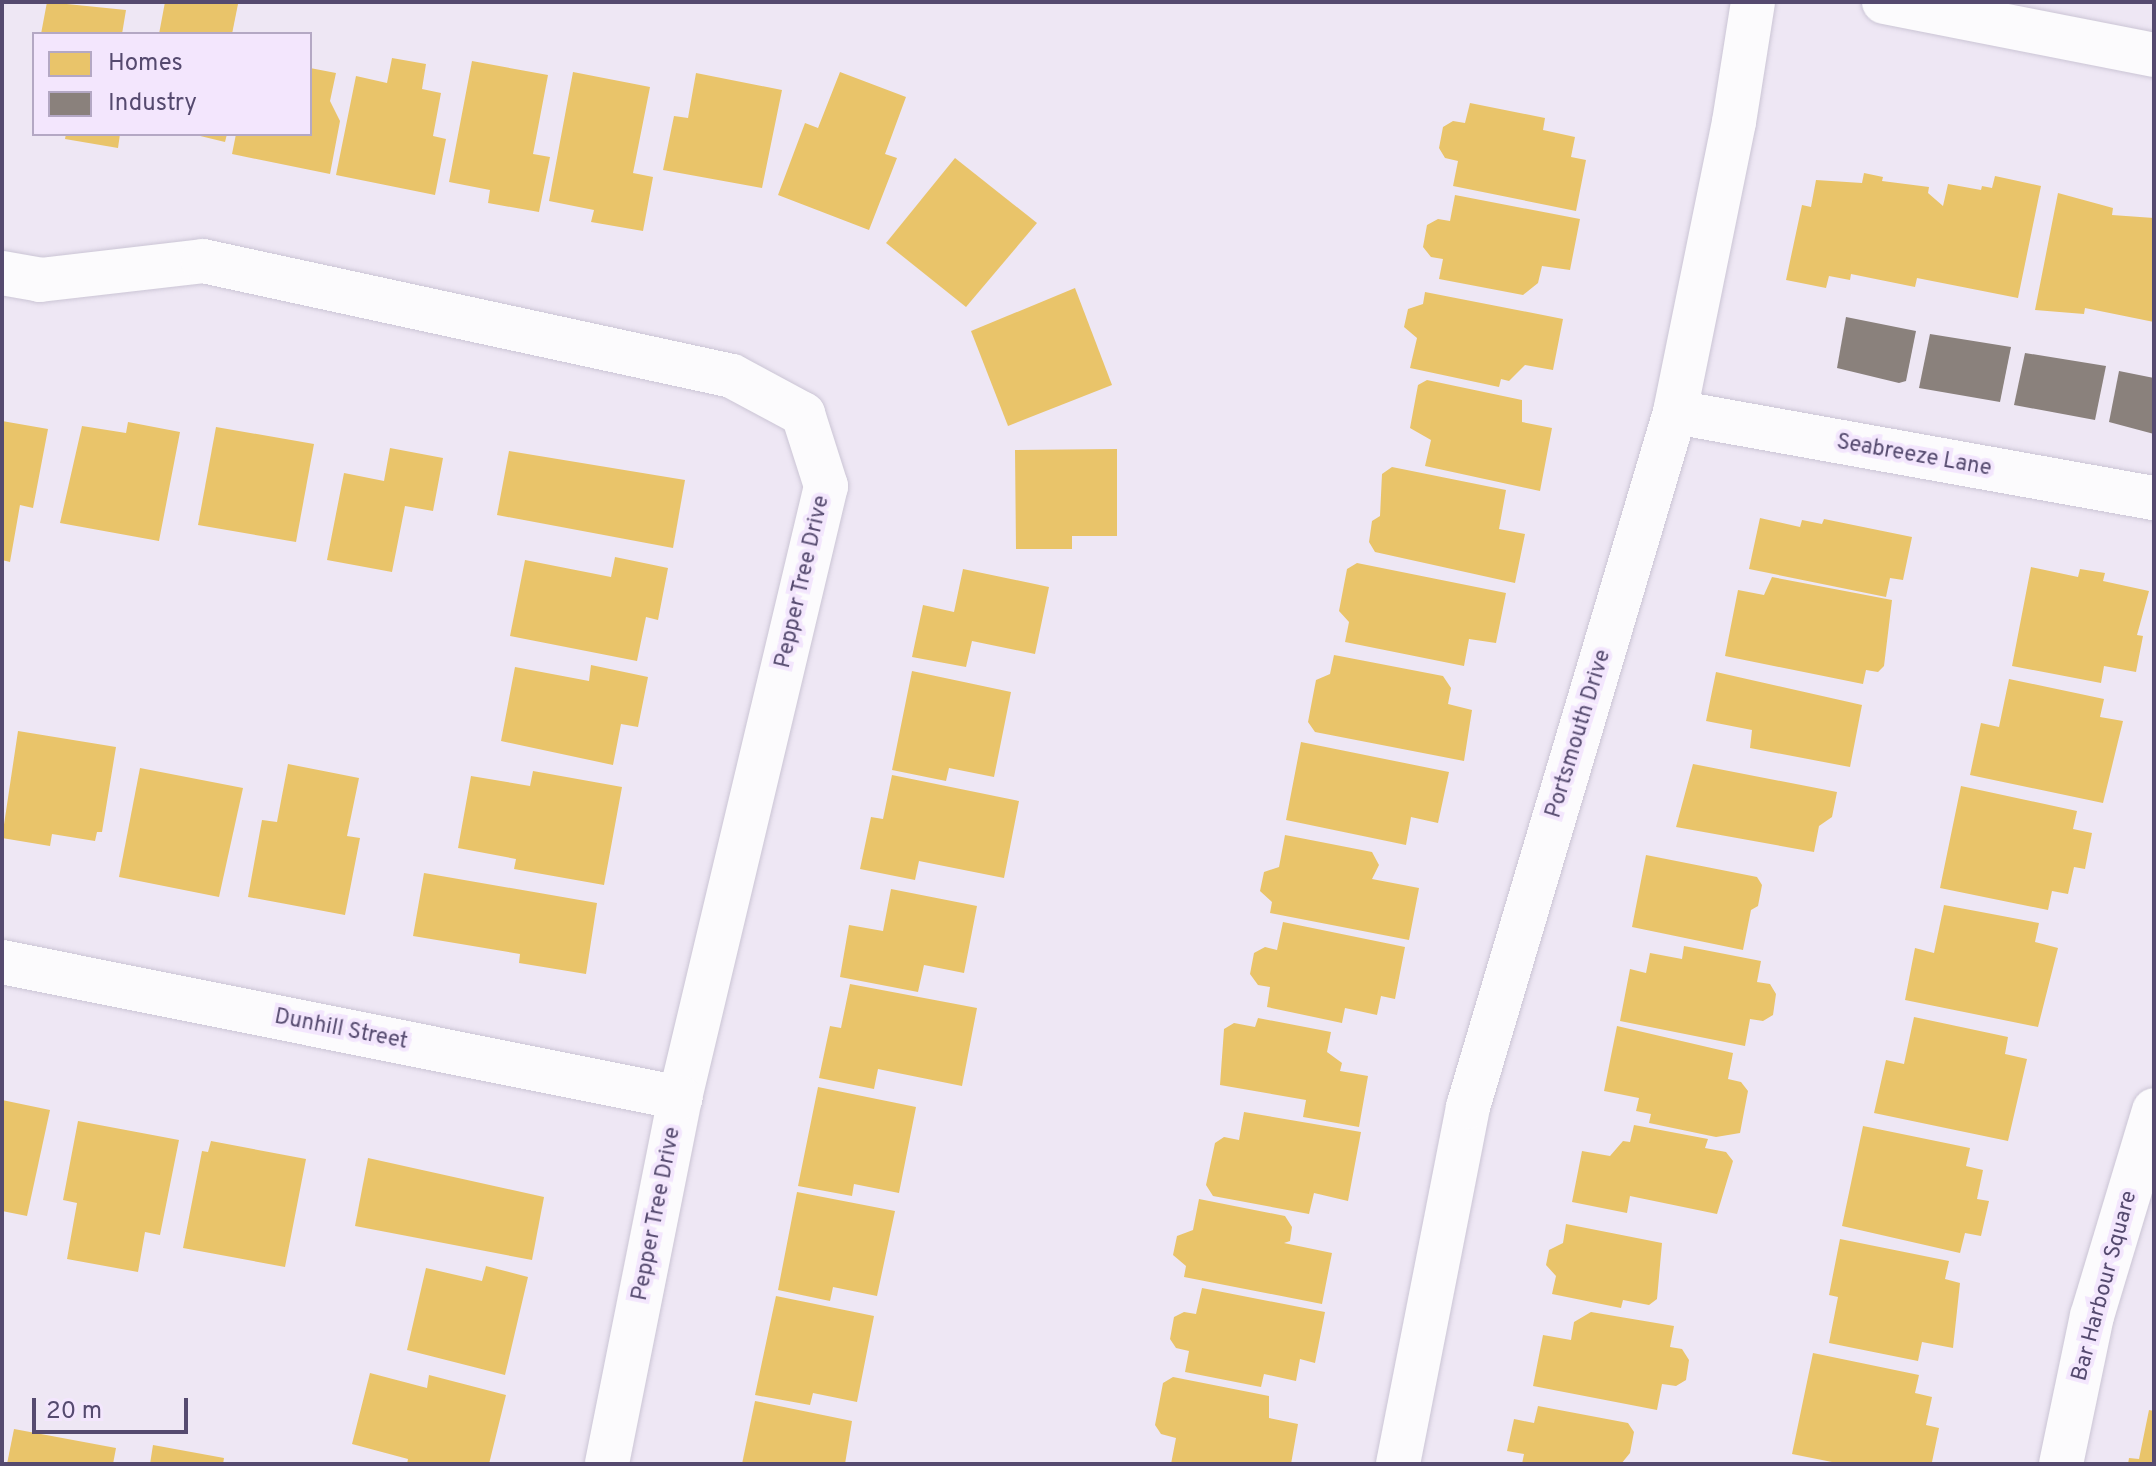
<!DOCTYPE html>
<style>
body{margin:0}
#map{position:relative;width:2156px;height:1466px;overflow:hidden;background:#eee7f4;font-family:Overpass,sans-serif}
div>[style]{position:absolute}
.homes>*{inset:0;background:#e9c46a}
.industry>*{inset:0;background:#8a817c}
.roads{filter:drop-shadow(0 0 2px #cbc5d5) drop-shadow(0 0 2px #cbc5d5)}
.minor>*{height:44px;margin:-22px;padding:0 22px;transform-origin:22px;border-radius:22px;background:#fcfbfd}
.secondary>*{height:44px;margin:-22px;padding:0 22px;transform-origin:22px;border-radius:22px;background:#fcfbfd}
span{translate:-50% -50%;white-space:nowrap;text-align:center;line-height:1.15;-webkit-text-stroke:8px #f3e6fd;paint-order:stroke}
.street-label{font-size:22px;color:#554a6f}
.frame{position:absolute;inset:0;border:4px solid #554a6f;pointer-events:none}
.legend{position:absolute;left:32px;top:32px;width:280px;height:104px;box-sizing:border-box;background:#f3e6fd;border:2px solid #b4a8c4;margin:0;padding:10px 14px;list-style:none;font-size:24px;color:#554a6f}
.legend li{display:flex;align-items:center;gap:16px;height:40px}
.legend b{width:40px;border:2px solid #b4a8c4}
.scale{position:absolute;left:32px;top:1398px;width:156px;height:36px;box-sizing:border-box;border:4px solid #554a6f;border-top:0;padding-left:10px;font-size:24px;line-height:28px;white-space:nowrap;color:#554a6f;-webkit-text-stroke:6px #f3e6fd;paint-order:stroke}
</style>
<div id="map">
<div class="homes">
<div style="clip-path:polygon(47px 2px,126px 10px,122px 34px,41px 34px)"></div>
<div style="clip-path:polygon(165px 2px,238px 4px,232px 34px,159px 34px)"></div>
<div style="clip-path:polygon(392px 58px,426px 64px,422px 89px,441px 93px,433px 136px,446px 139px,435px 195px,336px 175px,356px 76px,387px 83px)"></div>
<div style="clip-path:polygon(472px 61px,548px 75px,533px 154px,550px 157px,539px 212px,488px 203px,490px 190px,449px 182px)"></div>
<div style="clip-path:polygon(310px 68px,336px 73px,330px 101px,340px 121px,330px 174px,232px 154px,236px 134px,310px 134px)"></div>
<div style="clip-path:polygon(573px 72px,650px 87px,633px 173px,653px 177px,643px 231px,591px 222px,594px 210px,549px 201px)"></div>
<div style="clip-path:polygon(840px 72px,906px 97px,885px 154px,897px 158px,869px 230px,778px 195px,805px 123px,818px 128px)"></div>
<div style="clip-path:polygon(696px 73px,782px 90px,762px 188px,663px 170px,674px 116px,688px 118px)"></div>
<div style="clip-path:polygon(1470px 103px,1545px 118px,1543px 130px,1575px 137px,1571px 157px,1586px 160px,1576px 211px,1453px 186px,1458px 161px,1445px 158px,1439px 148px,1443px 127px,1453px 121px,1465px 123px)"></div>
<div style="clip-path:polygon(66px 134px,120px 134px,118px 148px,65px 139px)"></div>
<div style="clip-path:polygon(192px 134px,227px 134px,225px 142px)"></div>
<div style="clip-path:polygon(955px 158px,1037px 223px,966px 307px,886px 243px)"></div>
<div style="clip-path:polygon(1864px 173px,1883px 177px,1882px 181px,1929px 187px,1928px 193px,1943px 206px,1948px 184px,1981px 190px,1982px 186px,1992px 188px,1995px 176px,2041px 186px,2018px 298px,1917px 278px,1915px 287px,1851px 274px,1850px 280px,1829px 276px,1826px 288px,1786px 280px,1802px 205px,1811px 207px,1816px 180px,1862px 183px)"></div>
<div style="clip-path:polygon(2058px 193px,2113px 208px,2112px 215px,2154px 218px,2154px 322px,2085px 308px,2084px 314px,2035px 310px)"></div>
<div style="clip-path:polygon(1455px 195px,1580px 219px,1570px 270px,1542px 266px,1538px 283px,1523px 295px,1439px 279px,1443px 259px,1431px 257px,1423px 247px,1427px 225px,1438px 219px,1450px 221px)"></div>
<div style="clip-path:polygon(1075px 288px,1112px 385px,1008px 426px,971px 331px)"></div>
<div style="clip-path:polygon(1425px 292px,1563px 319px,1553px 370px,1525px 365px,1509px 381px,1501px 379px,1499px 387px,1410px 368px,1417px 338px,1404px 327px,1408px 309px,1423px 304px)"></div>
<div style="clip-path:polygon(1427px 380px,1522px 400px,1522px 422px,1552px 428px,1540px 491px,1425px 466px,1431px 440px,1410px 428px,1418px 385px)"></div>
<div style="clip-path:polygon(2px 421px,48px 429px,33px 508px,20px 505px,10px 562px,2px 560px)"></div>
<div style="clip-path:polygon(128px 422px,180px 432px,159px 541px,60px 523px,82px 426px,126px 433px)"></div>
<div style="clip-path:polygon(216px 427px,314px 444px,296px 542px,198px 525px)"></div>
<div style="clip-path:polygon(390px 448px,443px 458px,433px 511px,405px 506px,392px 572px,327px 560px,344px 473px,384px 481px)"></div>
<div style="clip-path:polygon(1117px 449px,1117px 536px,1072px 536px,1072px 549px,1016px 549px,1015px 450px)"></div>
<div style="clip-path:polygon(509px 451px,685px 480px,673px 548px,497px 515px)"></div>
<div style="clip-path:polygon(1392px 467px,1506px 490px,1499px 529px,1525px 534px,1515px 583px,1375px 552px,1369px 542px,1372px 521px,1380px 516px,1382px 474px)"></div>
<div style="clip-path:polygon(1760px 518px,1800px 527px,1802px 520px,1822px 524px,1824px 519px,1912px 537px,1903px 580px,1890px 578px,1886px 597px,1749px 569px)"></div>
<div style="clip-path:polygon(615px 557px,668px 568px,658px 620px,646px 617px,637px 661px,510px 636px,525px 560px,611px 577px)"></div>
<div style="clip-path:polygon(1357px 563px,1506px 593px,1496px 643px,1469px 639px,1464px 666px,1345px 642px,1349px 622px,1339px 611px,1347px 569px)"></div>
<div style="clip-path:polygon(2031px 567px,2078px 577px,2080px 569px,2105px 573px,2103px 581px,2149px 591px,2137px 635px,2143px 636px,2136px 672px,2104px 666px,2101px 683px,2012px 666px)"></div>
<div style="clip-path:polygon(963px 569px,1049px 587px,1035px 654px,972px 641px,966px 667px,912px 657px,923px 605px,954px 612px)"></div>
<div style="clip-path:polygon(1772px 577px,1892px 600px,1884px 666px,1878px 672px,1866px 670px,1863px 684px,1725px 656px,1738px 590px,1764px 595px)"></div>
<div style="clip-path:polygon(1334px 655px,1443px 676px,1451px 688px,1448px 704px,1472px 710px,1464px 761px,1315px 732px,1308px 722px,1316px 680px,1330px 674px)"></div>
<div style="clip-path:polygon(591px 665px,648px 677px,638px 727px,621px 724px,613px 765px,501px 741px,515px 667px,589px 681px)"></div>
<div style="clip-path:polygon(912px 671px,1011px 692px,994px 777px,949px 768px,946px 781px,892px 770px)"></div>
<div style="clip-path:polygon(1716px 672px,1862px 705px,1850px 767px,1750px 748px,1752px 730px,1706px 721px)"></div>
<div style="clip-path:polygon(2009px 679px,2104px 699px,2100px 717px,2123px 721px,2103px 803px,1970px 775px,1981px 723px,1999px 727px)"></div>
<div style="clip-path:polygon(18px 731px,116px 747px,102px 832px,97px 832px,95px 841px,52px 834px,50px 846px,2px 838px)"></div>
<div style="clip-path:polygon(1301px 742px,1449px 772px,1438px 823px,1411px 817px,1406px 845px,1286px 820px)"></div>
<div style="clip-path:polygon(288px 764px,359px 778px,347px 836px,360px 838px,345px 915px,248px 897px,262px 820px,277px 822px)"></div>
<div style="clip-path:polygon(1693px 764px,1837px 792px,1832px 817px,1819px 826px,1814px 852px,1676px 827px)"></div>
<div style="clip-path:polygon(140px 768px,243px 788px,219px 897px,119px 877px)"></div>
<div style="clip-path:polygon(533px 771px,622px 787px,604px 885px,514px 869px,516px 859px,458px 848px,471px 776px,530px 786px)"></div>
<div style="clip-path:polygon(892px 775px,1019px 801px,1004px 878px,919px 861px,915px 880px,860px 869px,871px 817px,883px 819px)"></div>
<div style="clip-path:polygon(1961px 786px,2077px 811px,2073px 829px,2092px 833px,2085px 869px,2074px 867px,2068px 894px,2052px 891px,2048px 910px,1940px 888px)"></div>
<div style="clip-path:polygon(1285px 835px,1372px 852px,1379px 865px,1372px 879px,1419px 888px,1409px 940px,1270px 913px,1272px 902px,1260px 891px,1264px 872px,1279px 867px)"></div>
<div style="clip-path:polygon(1646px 855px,1757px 877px,1762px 885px,1758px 906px,1751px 910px,1743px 950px,1632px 927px)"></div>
<div style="clip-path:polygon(424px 873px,597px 903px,586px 974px,519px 963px,520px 954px,413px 936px)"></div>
<div style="clip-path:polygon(891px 889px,977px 906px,964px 973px,924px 965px,918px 992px,840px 977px,849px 925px,883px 931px)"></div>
<div style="clip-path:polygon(1944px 905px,2039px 923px,2035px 942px,2058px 948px,2038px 1027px,1905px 1000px,1915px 948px,1934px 953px)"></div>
<div style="clip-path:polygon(1283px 922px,1405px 947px,1395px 999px,1381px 996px,1377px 1015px,1345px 1008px,1342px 1023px,1267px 1007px,1270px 987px,1258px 985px,1250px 974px,1254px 953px,1265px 947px,1277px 950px)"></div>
<div style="clip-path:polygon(1684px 946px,1761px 961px,1757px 982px,1770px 984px,1776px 994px,1773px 1015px,1763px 1021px,1750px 1019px,1745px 1046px,1620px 1021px,1630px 969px,1646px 973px,1650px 953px,1682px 959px)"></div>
<div style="clip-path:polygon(850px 984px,977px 1008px,962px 1086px,878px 1069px,874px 1089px,819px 1078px,830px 1026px,841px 1028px)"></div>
<div style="clip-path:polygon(1914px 1017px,2008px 1037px,2005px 1054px,2027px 1059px,2008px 1141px,1874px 1113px,1886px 1060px,1904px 1064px)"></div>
<div style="clip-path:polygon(1258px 1018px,1331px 1032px,1327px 1052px,1342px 1063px,1340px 1071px,1368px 1076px,1359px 1127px,1303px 1117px,1306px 1100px,1220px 1085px,1224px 1029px,1234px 1023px,1255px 1027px)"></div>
<div style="clip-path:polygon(1617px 1026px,1733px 1053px,1728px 1079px,1741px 1082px,1748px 1091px,1740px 1133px,1716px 1137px,1649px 1123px,1651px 1114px,1636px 1111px,1639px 1098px,1604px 1091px)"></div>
<div style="clip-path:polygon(818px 1087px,916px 1107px,899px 1193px,854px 1184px,852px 1196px,798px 1186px)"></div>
<div style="clip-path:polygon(2px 1100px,50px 1110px,27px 1216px,2px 1211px)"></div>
<div style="clip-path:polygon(1244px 1112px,1361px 1132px,1348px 1201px,1314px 1193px,1309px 1214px,1213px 1196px,1206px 1185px,1215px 1143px,1224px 1137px,1239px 1140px)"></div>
<div style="clip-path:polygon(78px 1121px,179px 1140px,160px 1235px,145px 1232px,138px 1272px,67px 1259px,77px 1203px,63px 1200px)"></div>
<div style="clip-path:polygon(1634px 1125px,1708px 1139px,1705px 1148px,1726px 1152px,1733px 1161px,1717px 1214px,1630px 1196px,1627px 1213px,1572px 1202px,1582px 1151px,1610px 1156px,1623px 1141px,1630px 1142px)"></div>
<div style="clip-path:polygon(1863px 1126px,1970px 1148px,1966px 1166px,1983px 1170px,1977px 1199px,1989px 1201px,1981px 1236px,1965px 1233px,1960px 1253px,1842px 1226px)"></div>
<div style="clip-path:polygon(211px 1141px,306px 1159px,285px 1267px,183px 1248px,202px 1151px,208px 1152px)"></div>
<div style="clip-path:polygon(368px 1158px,544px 1197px,532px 1260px,355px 1226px)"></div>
<div style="clip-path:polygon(797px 1192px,895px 1211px,877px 1296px,833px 1287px,830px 1301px,778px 1290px)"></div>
<div style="clip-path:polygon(1199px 1199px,1285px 1216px,1292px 1227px,1290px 1241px,1284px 1243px,1332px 1253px,1322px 1304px,1184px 1277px,1186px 1266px,1173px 1255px,1177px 1236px,1193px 1230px)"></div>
<div style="clip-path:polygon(1566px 1224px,1662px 1243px,1657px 1299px,1649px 1305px,1623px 1300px,1621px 1308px,1552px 1294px,1556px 1276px,1546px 1265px,1549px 1250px,1563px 1243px)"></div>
<div style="clip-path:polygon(1840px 1239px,1949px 1261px,1945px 1279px,1960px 1283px,1953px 1348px,1922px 1342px,1918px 1361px,1829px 1343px,1838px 1297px,1829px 1295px)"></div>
<div style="clip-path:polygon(486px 1266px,528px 1277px,505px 1375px,407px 1350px,426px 1268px,482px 1281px)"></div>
<div style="clip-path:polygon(1202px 1288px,1325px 1312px,1315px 1363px,1300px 1359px,1296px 1381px,1264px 1374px,1261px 1387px,1185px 1372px,1189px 1351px,1176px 1348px,1170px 1339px,1174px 1317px,1184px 1312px,1196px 1314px)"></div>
<div style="clip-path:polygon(776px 1296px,874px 1316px,857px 1402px,813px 1393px,810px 1405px,755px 1395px)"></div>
<div style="clip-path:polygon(1591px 1312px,1674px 1326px,1670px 1347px,1682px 1349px,1689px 1360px,1686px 1380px,1676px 1386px,1662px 1384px,1657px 1410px,1533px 1386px,1543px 1335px,1571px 1340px,1574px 1322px)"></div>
<div style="clip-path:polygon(1813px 1353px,1919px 1375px,1915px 1393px,1932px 1397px,1926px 1425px,1939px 1428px,1932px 1462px,1842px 1464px,1792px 1454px)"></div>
<div style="clip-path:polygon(370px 1373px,427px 1388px,429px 1375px,506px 1395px,489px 1464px,407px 1464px,408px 1459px,352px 1444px)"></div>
<div style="clip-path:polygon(1173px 1377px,1269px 1396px,1269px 1418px,1298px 1424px,1291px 1464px,1171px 1464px,1176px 1438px,1161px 1434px,1155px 1425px,1163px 1383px)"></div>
<div style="clip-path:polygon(755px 1401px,852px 1421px,845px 1464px,742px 1464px)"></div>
<div style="clip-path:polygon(1538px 1406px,1628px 1423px,1634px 1432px,1630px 1453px,1621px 1464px,1522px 1464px,1524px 1454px,1507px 1451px,1514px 1419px,1534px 1423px)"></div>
<div style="clip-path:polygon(2149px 1410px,2154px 1411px,2154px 1464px,2128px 1464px,2129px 1458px,2139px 1459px)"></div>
<div style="clip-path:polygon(14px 1429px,116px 1448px,113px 1464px,7px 1464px)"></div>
<div style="clip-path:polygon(153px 1445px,224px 1458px,223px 1464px,150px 1464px)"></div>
</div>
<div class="industry">
<div style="clip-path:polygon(1846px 317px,1916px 331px,1906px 381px,1899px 383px,1837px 368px)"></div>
<div style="clip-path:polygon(1930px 334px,2011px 347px,2000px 402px,1919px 388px)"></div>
<div style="clip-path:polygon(2025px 353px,2106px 366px,2095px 420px,2014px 405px)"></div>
<div style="clip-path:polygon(2119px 371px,2154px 378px,2154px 434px,2109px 422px)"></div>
</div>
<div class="roads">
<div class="minor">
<div style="left:2px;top:273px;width:39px;rotate:10deg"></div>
<div style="left:40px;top:280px;width:164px;rotate:-6.6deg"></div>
<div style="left:203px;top:261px;width:541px;rotate:12.26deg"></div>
<div style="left:732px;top:376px;width:81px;rotate:28.2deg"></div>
<div style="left:803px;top:414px;width:76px;rotate:72.3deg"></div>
<div style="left:826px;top:486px;width:629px;rotate:103.42deg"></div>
<div style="left:680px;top:1098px;width:373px;rotate:101.3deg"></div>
<div style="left:1675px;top:412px;width:487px;rotate:10.2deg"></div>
<div style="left:2px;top:962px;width:692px;rotate:11.34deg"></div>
<div style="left:1398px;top:1464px;width:364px;rotate:-78.9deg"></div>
<div style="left:1468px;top:1107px;width:725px;rotate:-73.41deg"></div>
<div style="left:1675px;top:412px;width:296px;rotate:-78.5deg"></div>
<div style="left:1734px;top:122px;width:121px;rotate:-81deg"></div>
<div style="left:2061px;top:1464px;width:151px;rotate:-78.2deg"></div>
<div style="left:2092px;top:1316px;width:215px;rotate:-73.2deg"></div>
</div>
<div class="secondary">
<div style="left:1884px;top:2px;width:275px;rotate:11.1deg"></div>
</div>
</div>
<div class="street-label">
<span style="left:1914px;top:456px;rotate:10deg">Seabreeze Lane</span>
<span style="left:803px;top:582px;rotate:-77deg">Pepper Tree Drive</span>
<span style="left:1579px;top:734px;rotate:-73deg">Portsmouth Drive</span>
<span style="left:341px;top:1030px;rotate:11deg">Dunhill Street</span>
<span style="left:657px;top:1214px;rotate:-79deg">Pepper Tree Drive</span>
<span style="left:2105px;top:1286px;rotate:-75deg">Bar Harbour Square</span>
</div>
<div class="frame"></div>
<ul class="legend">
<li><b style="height:22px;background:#e9c46a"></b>Homes</li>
<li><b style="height:22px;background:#8a817c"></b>Industry</li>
</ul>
<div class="scale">20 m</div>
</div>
